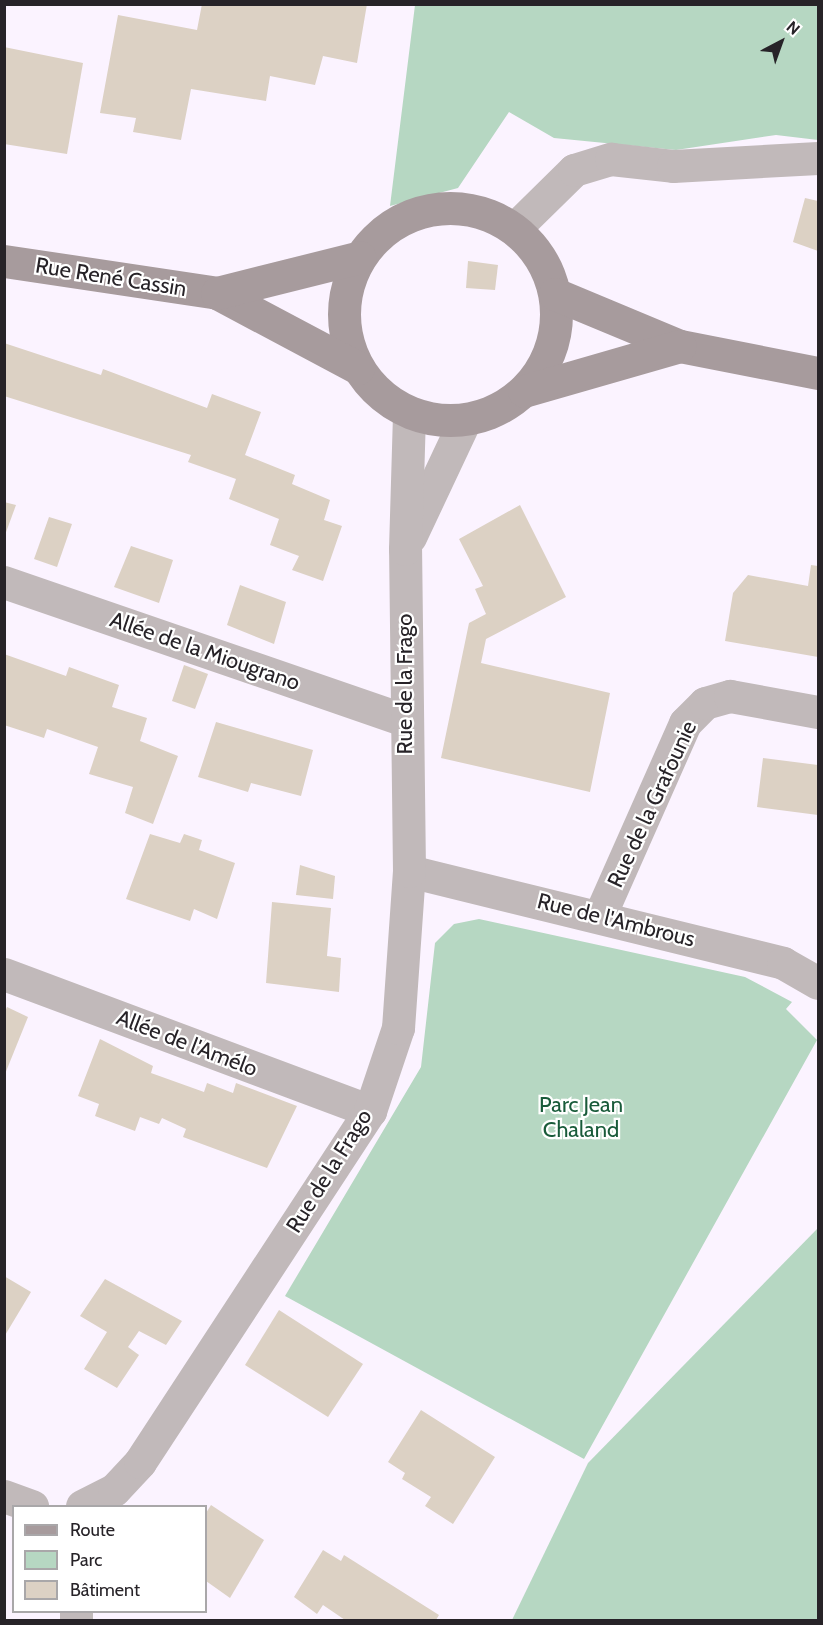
<!DOCTYPE html>
<meta charset="utf-8">
<style>
body{margin:0}
#map{position:relative;width:823px;height:1625px;overflow:hidden;background:#fbf3ff;font-family:Cabin,sans-serif}
div>[style]{position:absolute}
.green>*{inset:0;background:#b6d7c2}
.building>*{inset:0;background:#dcd1c4}
.street>*{height:33px;margin:-16.5px;padding:0 16.5px;transform-origin:16.5px;border-radius:16.5px;background:#c1b9ba}
.secondary>*{height:33px;margin:-16.5px;padding:0 16.5px;transform-origin:16.5px;border-radius:16.5px;background:#a79b9d}
.secondary>.ring{margin:-16.5px;padding:0;box-sizing:content-box;background:none;border:33px solid #a79b9d;border-radius:50%}
span{translate:-50% -50%;white-space:nowrap;text-align:center;line-height:1.15;-webkit-text-stroke:4.5px #fff;paint-order:stroke}
.street-label{font-size:22px;color:#272328}
.park-label{font-size:22px;color:#195b3a}
.frame{position:absolute;inset:0;border:6px solid #272328;pointer-events:none}
.legend{position:absolute;left:12px;top:1505px;width:195px;height:108px;box-sizing:border-box;background:#fff;border:2px solid #a9a7a9;margin:0;padding:8px 10px;list-style:none;font-size:18px;color:#272328}
.legend li{display:flex;align-items:center;gap:12px;height:30px}
.legend b{width:30px;border:2px solid #a9a7a9}
.north{position:absolute;left:751px;top:12px;width:60px;height:60px;-webkit-text-stroke:4px #fff;paint-order:stroke;rotate:41deg;font-size:16px;font-weight:700;line-height:24px;text-align:center;color:#272328}
.north::after{content:'';display:block;margin:auto;width:21px;height:27px;background:#272328;clip-path:polygon(50% 0,100% 100%,50% 72%,0 100%)}
</style>
<div id="map">
<div class="green">
<div style="clip-path:polygon(415px 5px,818px 5px,818px 140px,776px 135px,676px 150px,554px 138px,509px 112px,458px 188px,390px 206px)"></div>
<div style="clip-path:polygon(479px 919px,745px 977px,792px 1002px,786px 1009px,817px 1040px,584px 1459px,285px 1296px,421px 1067px,435px 943px,454px 924px)"></div>
<div style="clip-path:polygon(818px 1228px,818px 1620px,512px 1620px,588px 1463px)"></div>
</div>
<div class="building">
<div style="clip-path:polygon(202px 4px,367px 4px,357px 63px,323px 56px,315px 85px,270px 76px,266px 101px,191px 89px,181px 140px,133px 132px,136px 118px,100px 113px,118px 15px,197px 30px)"></div>
<div style="clip-path:polygon(4px 47px,83px 63px,67px 154px,4px 144px)"></div>
<div style="clip-path:polygon(805px 198px,818px 201px,818px 251px,793px 242px)"></div>
<div style="clip-path:polygon(468px 261px,498px 265px,495px 290px,466px 288px)"></div>
<div style="clip-path:polygon(4px 343px,101px 375px,103px 369px,207px 408px,212px 394px,261px 412px,245px 455px,295px 475px,292px 484px,330px 500px,324px 520px,342px 526px,323px 581px,292px 570px,299px 556px,270px 545px,279px 519px,229px 499px,236px 479px,188px 462px,191px 455px,4px 396px)"></div>
<div style="clip-path:polygon(4px 502px,16px 505px,5px 535px,4px 535px)"></div>
<div style="clip-path:polygon(520px 505px,566px 597px,486px 639px,481px 663px,610px 693px,590px 792px,441px 758px,469px 623px,486px 614px,475px 589px,483px 586px,459px 539px)"></div>
<div style="clip-path:polygon(49px 517px,72px 524px,57px 567px,34px 559px)"></div>
<div style="clip-path:polygon(131px 546px,173px 560px,159px 603px,114px 587px)"></div>
<div style="clip-path:polygon(811px 565px,818px 566px,818px 657px,725px 641px,733px 593px,748px 575px,808px 586px)"></div>
<div style="clip-path:polygon(240px 585px,286px 602px,274px 644px,227px 625px)"></div>
<div style="clip-path:polygon(4px 654px,66px 676px,69px 667px,119px 685px,112px 707px,147px 718px,140px 741px,178px 756px,153px 824px,125px 813px,133px 787px,89px 774px,98px 747px,47px 729px,44px 738px,4px 725px)"></div>
<div style="clip-path:polygon(184px 665px,208px 674px,195px 709px,172px 701px)"></div>
<div style="clip-path:polygon(216px 722px,313px 750px,301px 796px,251px 783px,248px 792px,198px 777px)"></div>
<div style="clip-path:polygon(763px 758px,818px 765px,818px 815px,757px 807px)"></div>
<div style="clip-path:polygon(150px 834px,180px 843px,184px 834px,202px 840px,199px 850px,235px 863px,217px 919px,194px 909px,190px 921px,126px 899px)"></div>
<div style="clip-path:polygon(300px 865px,335px 876px,333px 899px,296px 895px)"></div>
<div style="clip-path:polygon(272px 902px,331px 908px,327px 956px,341px 958px,339px 992px,266px 983px)"></div>
<div style="clip-path:polygon(7px 1007px,28px 1017px,5px 1074px,4px 1014px)"></div>
<div style="clip-path:polygon(100px 1039px,153px 1066px,151px 1073px,204px 1092px,207px 1083px,233px 1093px,236px 1083px,297px 1106px,267px 1168px,183px 1137px,186px 1129px,162px 1118px,159px 1124px,140px 1117px,135px 1131px,95px 1116px,99px 1104px,78px 1096px)"></div>
<div style="clip-path:polygon(4px 1276px,31px 1292px,4px 1337px)"></div>
<div style="clip-path:polygon(105px 1279px,182px 1321px,166px 1345px,139px 1331px,128px 1347px,139px 1355px,117px 1388px,84px 1369px,107px 1332px,80px 1316px)"></div>
<div style="clip-path:polygon(279px 1310px,363px 1364px,328px 1417px,245px 1365px)"></div>
<div style="clip-path:polygon(421px 1410px,495px 1457px,453px 1524px,425px 1506px,431px 1497px,402px 1479px,405px 1473px,388px 1462px)"></div>
<div style="clip-path:polygon(211px 1505px,264px 1540px,230px 1598px,206px 1581px,206px 1513px)"></div>
<div style="clip-path:polygon(323px 1550px,341px 1561px,344px 1555px,439px 1615px,436px 1620px,345px 1620px,323px 1605px,317px 1614px,294px 1597px)"></div>
</div>
<div class="street">
<div style="left:514px;top:229px;width:84px;rotate:-44.5deg"></div>
<div style="left:574px;top:170px;width:39px;rotate:-17deg"></div>
<div style="left:611px;top:159px;width:62px;rotate:6.4deg"></div>
<div style="left:673px;top:166px;width:145px;rotate:-3.2deg"></div>
<div style="left:410px;top:537px;width:129px;rotate:-64.8deg"></div>
<div style="left:4px;top:582px;width:424px;rotate:19deg"></div>
<div style="left:409px;top:871px;width:385px;rotate:13.8deg"></div>
<div style="left:783px;top:963px;width:40px;rotate:29.7deg"></div>
<div style="left:600px;top:915px;width:210px;rotate:-66.1deg"></div>
<div style="left:685px;top:723px;width:28px;rotate:-45deg"></div>
<div style="left:705px;top:703px;width:26px;rotate:-16deg"></div>
<div style="left:730px;top:696px;width:89px;rotate:10.3deg"></div>
<div style="left:4px;top:974px;width:391px;rotate:20.5deg"></div>
<div style="left:4px;top:1496px;width:30px;rotate:20deg"></div>
<div style="left:82px;top:1506px;width:36px;rotate:-27deg"></div>
<div style="left:114px;top:1490px;width:38px;rotate:-47deg"></div>
<div style="left:140px;top:1462px;width:420px;rotate:-56.8deg"></div>
<div style="left:370px;top:1111px;width:88px;rotate:-71.4deg"></div>
<div style="left:398px;top:1028px;width:157px;rotate:-86deg"></div>
<div style="left:409px;top:871px;width:322px;rotate:-90.7deg"></div>
<div style="left:405px;top:549px;width:136px;rotate:-88.3deg"></div>
<div style="left:76px;top:1612px;width:8px;rotate:90deg"></div>
</div>
<div class="secondary">
<div class="ring" style="left:344px;top:208px;width:179px;height:179px"></div>
<div style="left:4px;top:261px;width:215px;rotate:8.5deg"></div>
<div style="left:217px;top:293px;width:160px;rotate:28deg"></div>
<div style="left:217px;top:293px;width:147px;rotate:-14.1deg"></div>
<div style="left:555px;top:294px;width:135px;rotate:22.6deg"></div>
<div style="left:680px;top:346px;width:141px;rotate:11.1deg"></div>
<div style="left:524px;top:391px;width:162px;rotate:-16.1deg"></div>
</div>
<div class="street-label">
<span style="left:111px;top:277px;rotate:9deg">Rue René Cassin</span>
<span style="left:205px;top:651px;rotate:19deg">Allée de la Miougrano</span>
<span style="left:405px;top:684px;rotate:-90deg">Rue de la Frago</span>
<span style="left:652px;top:804px;rotate:-65deg">Rue de la Grafounie</span>
<span style="left:616px;top:920px;rotate:14deg">Rue de l'Ambrous</span>
<span style="left:187px;top:1043px;rotate:21deg">Allée de l'Amélo</span>
<span style="left:329px;top:1171px;rotate:-58deg">Rue de la Frago</span>
</div>
<div class="park-label">
<span style="left:581px;top:1117px">Parc Jean<br>Chaland</span>
</div>
<div class="frame"></div>
<ul class="legend">
<li><b style="height:8px;background:#a79b9d"></b>Route</li>
<li><b style="height:16px;background:#b6d7c2"></b>Parc</li>
<li><b style="height:16px;background:#dcd1c4"></b>Bâtiment</li>
</ul>
<div class="north">N</div>
</div>
